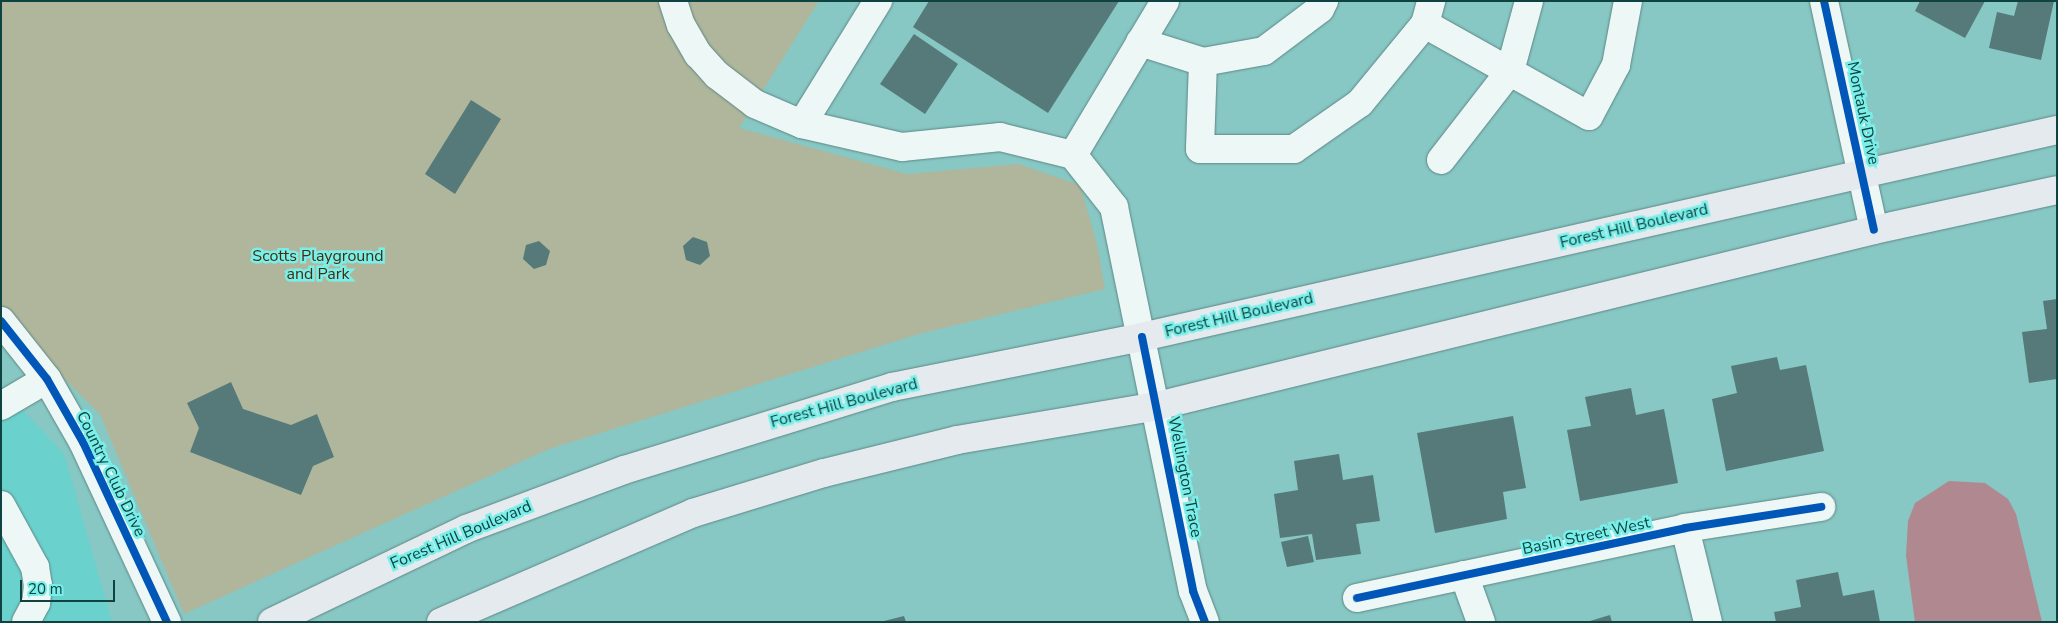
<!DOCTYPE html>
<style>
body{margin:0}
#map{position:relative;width:2058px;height:623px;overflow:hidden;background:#87c7c4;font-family:"Nunito Sans",sans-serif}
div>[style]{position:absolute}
.built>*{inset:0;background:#6ad1cd}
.green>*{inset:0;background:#afb69c}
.water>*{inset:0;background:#af8890}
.building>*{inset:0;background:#567979}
.roads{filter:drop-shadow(0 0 1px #5d8785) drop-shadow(0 0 1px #5d8785)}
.minor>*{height:28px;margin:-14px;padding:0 14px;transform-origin:14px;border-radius:14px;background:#edf7f6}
.major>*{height:28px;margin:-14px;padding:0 14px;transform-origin:14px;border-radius:14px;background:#e4eaee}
.cycleway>*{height:8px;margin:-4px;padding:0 4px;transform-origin:4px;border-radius:4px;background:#0057b8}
span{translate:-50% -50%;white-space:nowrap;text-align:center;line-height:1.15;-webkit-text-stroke:5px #7aefe9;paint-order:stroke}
.street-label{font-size:16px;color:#0e4341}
.park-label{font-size:16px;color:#442d0f}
.frame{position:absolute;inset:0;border:2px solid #0e4341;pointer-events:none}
.scale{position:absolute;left:20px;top:580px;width:95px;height:22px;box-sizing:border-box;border:2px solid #0e4341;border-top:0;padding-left:6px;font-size:15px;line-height:18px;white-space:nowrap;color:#0e4341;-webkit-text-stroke:4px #7aefe9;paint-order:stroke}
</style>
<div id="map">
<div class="built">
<div style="clip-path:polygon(1px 387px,64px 454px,112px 622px,1px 622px)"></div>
</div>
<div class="green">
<div style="clip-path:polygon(1px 1px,819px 1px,739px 128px,907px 174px,1018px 164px,1080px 185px,1097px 244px,1105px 289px,919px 334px,549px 449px,184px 614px,100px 414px,1px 317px)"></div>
</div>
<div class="water">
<div style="clip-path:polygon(1949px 481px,1985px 483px,2008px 499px,2016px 514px,2042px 622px,1915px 622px,1906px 556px,1908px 521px,1915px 503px)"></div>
</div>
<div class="building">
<div style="clip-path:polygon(929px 1px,1119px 1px,1048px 113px,913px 27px)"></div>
<div style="clip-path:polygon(1920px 1px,1985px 1px,1965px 38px,1915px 11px)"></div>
<div style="clip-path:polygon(2018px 1px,2054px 1px,2041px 60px,1989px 48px,1997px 12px,2014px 16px)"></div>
<div style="clip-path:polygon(914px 34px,958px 64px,925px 114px,880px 84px)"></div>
<div style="clip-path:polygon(471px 100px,501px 119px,455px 194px,425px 174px)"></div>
<div style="clip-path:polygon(693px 237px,707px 242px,710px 256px,700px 265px,686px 260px,683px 246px)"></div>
<div style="clip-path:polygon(539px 241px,550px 251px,546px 265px,534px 269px,523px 259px,526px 245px)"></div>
<div style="clip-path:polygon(2057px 299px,2057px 379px,2029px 383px,2022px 332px,2047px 329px,2043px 301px)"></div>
<div style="clip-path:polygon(1777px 357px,1780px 370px,1806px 365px,1824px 451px,1726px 471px,1712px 399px,1737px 393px,1731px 366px)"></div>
<div style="clip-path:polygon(231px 382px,243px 409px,291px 425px,317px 414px,334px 457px,313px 466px,301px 495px,190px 452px,199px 428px,187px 403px)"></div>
<div style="clip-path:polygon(1631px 388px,1636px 415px,1664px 409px,1678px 483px,1580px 501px,1567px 430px,1591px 426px,1585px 397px)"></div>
<div style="clip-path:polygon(1513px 416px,1526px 488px,1503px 492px,1507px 519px,1435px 533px,1417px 433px)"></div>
<div style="clip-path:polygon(1339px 454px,1343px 480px,1373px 475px,1380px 521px,1356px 524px,1361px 554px,1316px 560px,1312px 534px,1280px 538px,1274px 494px,1298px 490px,1294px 461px)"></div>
<div style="clip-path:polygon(1308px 536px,1314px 562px,1287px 567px,1281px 542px)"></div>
<div style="clip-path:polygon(1838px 572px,1843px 596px,1874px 590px,1880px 622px,1776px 622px,1774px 612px,1801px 607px,1796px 580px)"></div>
<div style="clip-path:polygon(1610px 615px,1612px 622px,1590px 622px,1590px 621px)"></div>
<div style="clip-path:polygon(904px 616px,906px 622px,884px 622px,884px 621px)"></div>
</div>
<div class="roads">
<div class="minor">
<div style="left:673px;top:1px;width:25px;rotate:72deg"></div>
<div style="left:681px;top:25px;width:34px;rotate:60deg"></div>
<div style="left:698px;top:54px;width:28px;rotate:48deg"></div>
<div style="left:717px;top:75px;width:48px;rotate:37.3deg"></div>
<div style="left:755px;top:104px;width:51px;rotate:23.1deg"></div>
<div style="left:802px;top:124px;width:103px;rotate:13deg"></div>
<div style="left:902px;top:147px;width:99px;rotate:-5.8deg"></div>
<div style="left:1000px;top:137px;width:75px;rotate:13.9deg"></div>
<div style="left:1073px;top:155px;width:66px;rotate:51.7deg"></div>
<div style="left:1114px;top:207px;width:392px;rotate:78.4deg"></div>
<div style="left:1193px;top:591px;width:33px;rotate:69deg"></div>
<div style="left:1824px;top:1px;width:234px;rotate:77.7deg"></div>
<div style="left:1425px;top:24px;width:188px;rotate:29.3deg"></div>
<div style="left:1589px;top:116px;width:58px;rotate:-62.1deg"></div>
<div style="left:1616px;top:65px;width:65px;rotate:-79.4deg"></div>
<div style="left:1140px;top:42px;width:66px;rotate:17.6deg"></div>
<div style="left:1203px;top:62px;width:62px;rotate:-10.2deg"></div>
<div style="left:1264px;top:51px;width:70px;rotate:-36.9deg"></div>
<div style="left:1320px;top:9px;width:9px;rotate:-63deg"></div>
<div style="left:1203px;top:62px;width:87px;rotate:92deg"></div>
<div style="left:1200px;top:149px;width:94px"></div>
<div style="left:1294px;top:149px;width:80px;rotate:-34.9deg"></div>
<div style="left:1360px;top:103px;width:102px;rotate:-50.6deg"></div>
<div style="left:1425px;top:24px;width:24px;rotate:-75deg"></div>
<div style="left:802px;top:124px;width:145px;rotate:-58.3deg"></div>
<div style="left:1073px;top:155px;width:179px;rotate:-59.1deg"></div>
<div style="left:1441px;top:160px;width:113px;rotate:-52.2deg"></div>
<div style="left:1510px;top:71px;width:73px;rotate:-74.8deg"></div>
<div style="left:1px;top:321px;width:74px;rotate:51.6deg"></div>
<div style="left:47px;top:379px;width:73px;rotate:60.3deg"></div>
<div style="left:83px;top:442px;width:199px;rotate:65deg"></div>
<div style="left:1px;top:406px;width:53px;rotate:-30.4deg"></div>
<div style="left:1px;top:505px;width:71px;rotate:61.3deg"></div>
<div style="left:35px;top:567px;width:18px;rotate:81deg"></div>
<div style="left:38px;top:585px;width:18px;rotate:96deg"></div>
<div style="left:36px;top:603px;width:21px;rotate:118deg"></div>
<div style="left:1685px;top:528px;width:97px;rotate:76.3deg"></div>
<div style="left:1464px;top:575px;width:50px;rotate:70.1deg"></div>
<div style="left:1357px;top:598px;width:335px;rotate:-12deg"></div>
<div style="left:1685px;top:528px;width:138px;rotate:-8.8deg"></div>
</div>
<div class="major">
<div style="left:272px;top:622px;width:215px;rotate:-25.6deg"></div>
<div style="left:466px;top:529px;width:169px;rotate:-20.5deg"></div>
<div style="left:624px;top:470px;width:281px;rotate:-17.2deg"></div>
<div style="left:892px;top:387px;width:255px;rotate:-11.3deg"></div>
<div style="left:1142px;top:337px;width:938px;rotate:-12.75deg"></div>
<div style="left:441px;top:622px;width:275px;rotate:-23.4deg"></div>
<div style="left:693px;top:513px;width:137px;rotate:-17deg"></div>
<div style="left:824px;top:473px;width:137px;rotate:-13.9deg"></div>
<div style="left:957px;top:440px;width:203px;rotate:-9.6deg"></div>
<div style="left:1157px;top:406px;width:738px;rotate:-13.79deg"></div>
<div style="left:1874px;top:230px;width:187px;rotate:-12.3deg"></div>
</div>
</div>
<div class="cycleway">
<div style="left:1824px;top:1px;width:234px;rotate:77.7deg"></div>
<div style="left:1px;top:321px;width:74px;rotate:51.6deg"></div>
<div style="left:47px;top:379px;width:73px;rotate:60.3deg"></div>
<div style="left:83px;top:442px;width:199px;rotate:65deg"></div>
<div style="left:1142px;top:337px;width:259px;rotate:78.6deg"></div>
<div style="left:1193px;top:591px;width:33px;rotate:69deg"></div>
<div style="left:1357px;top:598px;width:335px;rotate:-12deg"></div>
<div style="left:1685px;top:528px;width:138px;rotate:-8.8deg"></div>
</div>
<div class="street-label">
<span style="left:1863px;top:113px;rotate:78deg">Montauk Drive</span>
<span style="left:1634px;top:226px;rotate:-13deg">Forest Hill Boulevard</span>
<span style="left:1239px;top:315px;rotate:-13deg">Forest Hill Boulevard</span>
<span style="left:844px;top:403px;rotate:-15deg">Forest Hill Boulevard</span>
<span style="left:111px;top:474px;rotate:64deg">Country Club Drive</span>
<span style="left:1185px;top:477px;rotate:79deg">Wellington Trace</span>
<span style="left:461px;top:535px;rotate:-23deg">Forest Hill Boulevard</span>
<span style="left:1586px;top:536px;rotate:-12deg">Basin Street West</span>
</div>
<div class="park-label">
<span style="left:318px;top:265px">Scotts Playground<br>and Park</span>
</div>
<div class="frame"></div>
<div class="scale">20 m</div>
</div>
